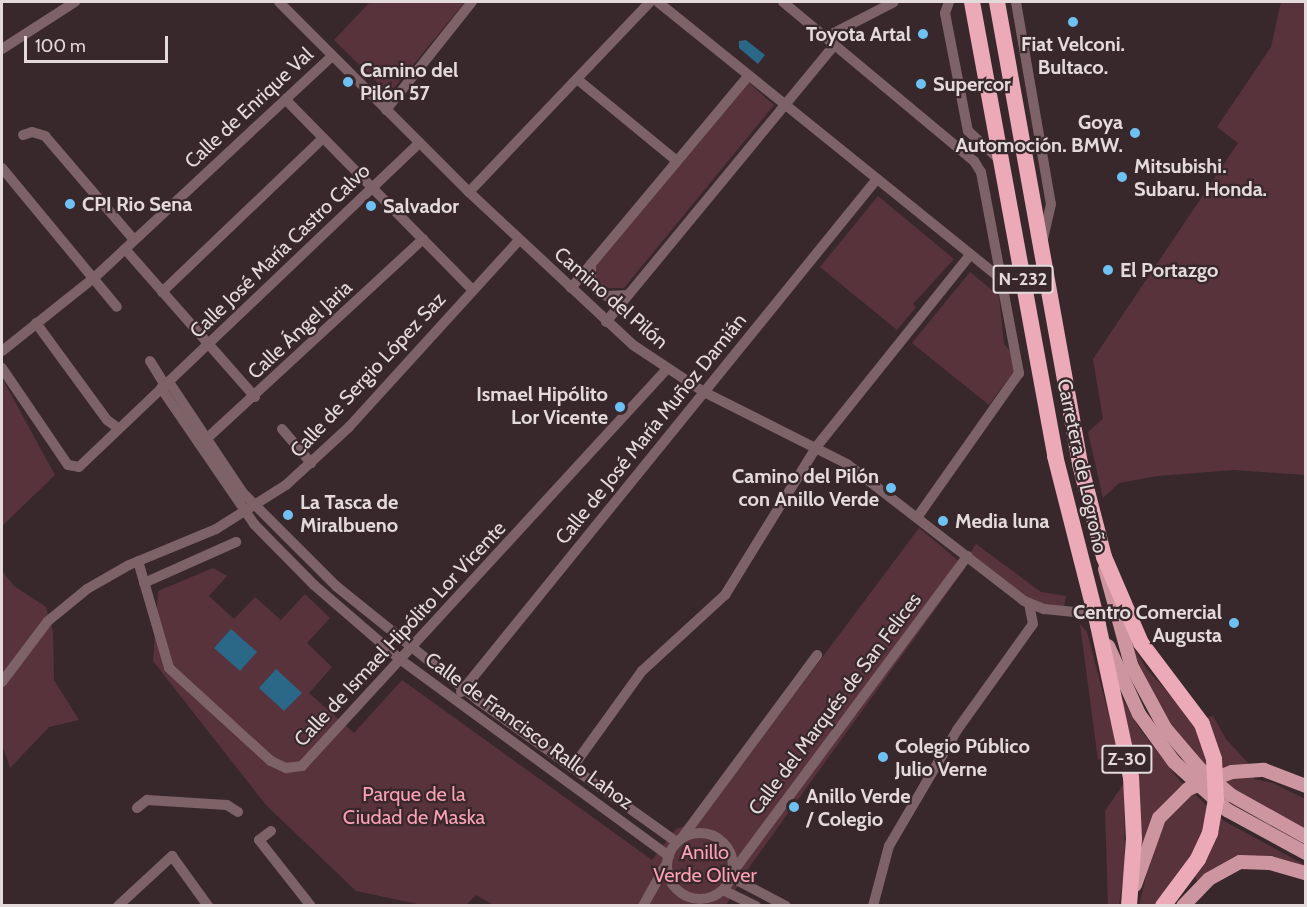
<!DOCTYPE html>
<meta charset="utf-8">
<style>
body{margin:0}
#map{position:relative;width:1307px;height:907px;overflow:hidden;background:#38282b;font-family:Cabin,sans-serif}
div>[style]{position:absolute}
.green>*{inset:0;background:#59333c}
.water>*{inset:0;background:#2b6787}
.minor>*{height:10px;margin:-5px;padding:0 5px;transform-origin:5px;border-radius:5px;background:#7d6267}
.minor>.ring{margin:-5px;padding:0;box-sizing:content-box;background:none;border:10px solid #7d6267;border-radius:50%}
.major>*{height:14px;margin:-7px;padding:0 7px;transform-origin:7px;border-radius:7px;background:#cd95a0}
.highway>*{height:16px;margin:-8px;padding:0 8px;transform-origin:8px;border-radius:8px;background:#eca9b7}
.major-bridge>*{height:14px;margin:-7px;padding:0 7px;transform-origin:7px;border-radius:7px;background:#cd95a0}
.highway-bridge>*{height:16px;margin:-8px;padding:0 8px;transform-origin:8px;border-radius:8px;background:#eca9b7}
.dots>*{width:16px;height:16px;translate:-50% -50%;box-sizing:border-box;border:3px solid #38282b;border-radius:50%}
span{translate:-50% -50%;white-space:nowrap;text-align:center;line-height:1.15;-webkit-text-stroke:4.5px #38282b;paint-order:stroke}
.shield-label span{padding:2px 4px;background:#38282b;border:2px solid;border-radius:4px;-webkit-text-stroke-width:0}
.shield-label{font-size:18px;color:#e4dadb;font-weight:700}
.poi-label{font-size:20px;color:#e4dadb;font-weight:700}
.right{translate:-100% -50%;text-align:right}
.left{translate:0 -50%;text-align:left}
.street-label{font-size:20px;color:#e4dadb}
.park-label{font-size:20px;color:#fca1b5}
.frame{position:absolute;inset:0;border:3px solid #e4dadb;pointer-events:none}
.scale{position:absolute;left:24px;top:36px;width:144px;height:27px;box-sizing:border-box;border:3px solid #e4dadb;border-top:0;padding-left:8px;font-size:18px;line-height:21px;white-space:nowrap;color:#e4dadb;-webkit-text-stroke:4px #38282b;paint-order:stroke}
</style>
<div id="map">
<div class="green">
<div style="clip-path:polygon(370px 2px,465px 2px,389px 94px,334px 40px)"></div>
<div style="clip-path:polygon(1281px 2px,1305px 2px,1305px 475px,1234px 470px,1157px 476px,1119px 483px,1103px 498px,1088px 432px,1103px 419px,1093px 359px,1238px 143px,1217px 127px,1271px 47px)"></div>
<div style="clip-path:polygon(749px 83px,774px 105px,624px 288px,603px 288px,596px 278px,595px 266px)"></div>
<div style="clip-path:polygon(878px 196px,954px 259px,913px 304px,916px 307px,897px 330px,820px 267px)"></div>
<div style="clip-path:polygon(970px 272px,999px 296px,1004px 344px,1010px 351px,1014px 371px,989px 405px,912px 343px)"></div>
<div style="clip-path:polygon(2px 378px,55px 475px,2px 526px)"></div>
<div style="clip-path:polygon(919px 528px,966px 567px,750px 866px,726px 905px,495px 906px,476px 895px,466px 905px,427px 906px,356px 891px,266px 805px,153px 661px,158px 591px,213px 568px,227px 576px,209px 596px,234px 619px,255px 597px,281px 620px,305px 594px,330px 618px,307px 643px,332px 667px,309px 693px,354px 733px,402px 680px,652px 860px,676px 829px,700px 821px)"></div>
<div style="clip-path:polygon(976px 544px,1041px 592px,1066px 596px,1064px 607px,1036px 604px,970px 553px)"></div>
<div style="clip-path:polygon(2px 571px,14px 586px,46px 607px,53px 632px,54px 680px,79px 720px,49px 727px,10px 768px,2px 744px)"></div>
<div style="clip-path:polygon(1080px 624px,1087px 632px,1119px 754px,1098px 760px)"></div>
<div style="clip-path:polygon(1126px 636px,1147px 669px,1193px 721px,1213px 716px,1226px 739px,1249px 764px,1254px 779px,1273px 783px,1305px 799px,1305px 834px,1213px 777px,1158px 713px)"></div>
<div style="clip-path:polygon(1121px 696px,1139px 728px,1179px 780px,1224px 821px,1305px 865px,1305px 872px,1261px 861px,1199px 885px,1195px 877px,1208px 856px,1195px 851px,1157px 905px,1139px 905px,1153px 848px,1166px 821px,1157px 815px,1139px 851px)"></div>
<div style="clip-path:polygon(1124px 783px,1125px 866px,1119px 905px,1108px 905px,1105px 811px)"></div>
</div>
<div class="water">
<div style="clip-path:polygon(746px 40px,765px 55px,758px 64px,739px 48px,739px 41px)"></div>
<div style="clip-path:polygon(231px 629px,257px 652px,240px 671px,214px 648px)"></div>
<div style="clip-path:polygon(276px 669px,302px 693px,284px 711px,259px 688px)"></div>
</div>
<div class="minor">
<div style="left:279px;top:2px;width:269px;rotate:45deg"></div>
<div style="left:469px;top:192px;width:224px;rotate:43deg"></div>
<div style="left:633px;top:345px;width:85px;rotate:33.5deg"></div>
<div style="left:704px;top:392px;width:160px;rotate:26.7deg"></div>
<div style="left:847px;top:464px;width:224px;rotate:37.7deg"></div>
<div style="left:1024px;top:601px;width:22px;rotate:22deg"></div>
<div style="left:1044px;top:609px;width:51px;rotate:5.6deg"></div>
<div style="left:658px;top:2px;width:442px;rotate:38.9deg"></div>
<div style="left:783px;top:2px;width:249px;rotate:39.8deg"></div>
<div style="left:974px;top:161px;width:13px;rotate:58deg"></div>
<div style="left:981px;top:172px;width:205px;rotate:79.3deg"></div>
<div style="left:1019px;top:373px;width:175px;rotate:125.2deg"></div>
<div style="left:949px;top:2px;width:12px;rotate:110deg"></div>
<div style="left:945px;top:13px;width:120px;rotate:79deg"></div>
<div style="left:968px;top:131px;width:43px;rotate:42.2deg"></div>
<div style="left:1016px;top:2px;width:205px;rotate:80.2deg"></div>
<div style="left:1051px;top:204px;width:39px;rotate:103deg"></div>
<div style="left:826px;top:37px;width:76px;rotate:-27.2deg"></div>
<div style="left:2px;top:49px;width:87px;rotate:-32.8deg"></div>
<div style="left:577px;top:79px;width:129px;rotate:39.4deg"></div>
<div style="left:285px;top:99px;width:267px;rotate:45.5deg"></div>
<div style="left:386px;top:110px;width:138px;rotate:-51.5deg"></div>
<div style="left:23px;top:135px;width:9px;rotate:-18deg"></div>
<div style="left:32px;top:132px;width:14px;rotate:17deg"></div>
<div style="left:45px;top:136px;width:137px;rotate:49.4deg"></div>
<div style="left:2px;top:168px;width:180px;rotate:50.4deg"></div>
<div style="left:469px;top:192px;width:262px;rotate:-46.4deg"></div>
<div style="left:125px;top:249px;width:197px;rotate:48.7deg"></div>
<div style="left:591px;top:264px;width:14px;rotate:90deg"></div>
<div style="left:591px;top:278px;width:13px;rotate:63deg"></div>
<div style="left:597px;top:290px;width:12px;rotate:31deg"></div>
<div style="left:607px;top:296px;width:21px;rotate:-3deg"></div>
<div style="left:571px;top:288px;width:276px;rotate:-50.1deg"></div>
<div style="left:162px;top:292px;width:223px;rotate:-43.7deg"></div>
<div style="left:606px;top:322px;width:359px;rotate:-50.5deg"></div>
<div style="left:36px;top:323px;width:120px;rotate:53.8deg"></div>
<div style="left:107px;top:420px;width:14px;rotate:36deg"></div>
<div style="left:2px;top:351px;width:119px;rotate:-38.5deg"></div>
<div style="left:95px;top:277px;width:324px;rotate:-43deg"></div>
<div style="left:150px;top:361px;width:28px;rotate:58deg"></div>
<div style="left:2px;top:368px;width:117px;rotate:55.8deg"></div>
<div style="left:68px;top:465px;width:11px;rotate:10deg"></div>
<div style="left:79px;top:467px;width:470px;rotate:-43.6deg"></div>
<div style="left:169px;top:382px;width:133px;rotate:56.3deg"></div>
<div style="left:243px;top:493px;width:132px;rotate:45deg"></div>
<div style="left:336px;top:586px;width:184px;rotate:38.8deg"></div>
<div style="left:479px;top:701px;width:243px;rotate:35.5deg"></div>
<div style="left:161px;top:388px;width:165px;rotate:55.6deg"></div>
<div style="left:254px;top:524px;width:86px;rotate:45.5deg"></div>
<div style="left:314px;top:585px;width:115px;rotate:40.8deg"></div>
<div style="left:401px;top:660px;width:332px;rotate:36.2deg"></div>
<div style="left:282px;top:429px;width:45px;rotate:49.5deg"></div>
<div style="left:202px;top:443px;width:301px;rotate:-42.7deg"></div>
<div style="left:138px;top:561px;width:111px;rotate:73.8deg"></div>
<div style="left:169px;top:668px;width:138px;rotate:42.4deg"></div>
<div style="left:271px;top:761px;width:17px;rotate:25deg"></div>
<div style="left:286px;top:768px;width:16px;rotate:-7deg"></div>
<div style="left:302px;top:766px;width:538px;rotate:-47.41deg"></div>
<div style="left:144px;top:583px;width:101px;rotate:-24deg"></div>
<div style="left:2px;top:682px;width:76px;rotate:-53deg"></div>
<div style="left:48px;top:621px;width:50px;rotate:-39.4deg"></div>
<div style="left:87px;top:589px;width:48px;rotate:-29.7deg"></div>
<div style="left:129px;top:565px;width:94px;rotate:-22.5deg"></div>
<div style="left:216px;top:529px;width:83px;rotate:-32.2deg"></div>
<div style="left:286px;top:485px;width:86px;rotate:-42.6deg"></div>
<div style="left:349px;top:427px;width:253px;rotate:-47.7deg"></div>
<div style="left:461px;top:692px;width:659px;rotate:-50.97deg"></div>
<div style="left:572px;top:768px;width:120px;rotate:-54.2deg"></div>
<div style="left:642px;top:671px;width:113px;rotate:-42.5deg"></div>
<div style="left:725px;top:595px;width:175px;rotate:-58.3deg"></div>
<div style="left:817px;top:446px;width:243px;rotate:-51.3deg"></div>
<div style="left:137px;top:808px;width:13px;rotate:-39deg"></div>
<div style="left:147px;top:800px;width:80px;rotate:3.6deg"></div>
<div style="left:227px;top:805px;width:13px;rotate:32deg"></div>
<div style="left:271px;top:831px;width:15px;rotate:143deg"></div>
<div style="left:259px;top:840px;width:84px;rotate:51.8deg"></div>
<div class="ring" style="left:667px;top:833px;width:56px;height:56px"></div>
<div style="left:681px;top:839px;width:229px;rotate:-53.5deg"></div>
<div style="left:732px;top:873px;width:395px;rotate:-53.4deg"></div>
<div style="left:731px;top:877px;width:62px;rotate:27.8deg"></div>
<div style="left:723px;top:890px;width:37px;rotate:26deg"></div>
<div style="left:118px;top:906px;width:74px;rotate:-42.8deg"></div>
<div style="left:172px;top:856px;width:62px;rotate:54.2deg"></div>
<div style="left:643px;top:906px;width:49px;rotate:-60.8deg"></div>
<div style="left:873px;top:906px;width:62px;rotate:-75.1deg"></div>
<div style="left:889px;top:846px;width:134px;rotate:-59.6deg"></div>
<div style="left:957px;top:730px;width:130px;rotate:-54.4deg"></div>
<div style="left:1033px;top:624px;width:21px;rotate:-101deg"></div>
</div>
<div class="major">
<div style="left:1105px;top:569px;width:99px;rotate:74.8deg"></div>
<div style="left:1131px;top:665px;width:72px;rotate:61.6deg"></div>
<div style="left:1165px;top:728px;width:52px;rotate:49.6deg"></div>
<div style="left:1199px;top:768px;width:42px;rotate:40.2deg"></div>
<div style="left:1231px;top:795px;width:86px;rotate:29.2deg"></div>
<div style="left:1108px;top:646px;width:75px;rotate:65.5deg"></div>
<div style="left:1139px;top:714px;width:59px;rotate:53.9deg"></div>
<div style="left:1174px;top:762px;width:72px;rotate:42.2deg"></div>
<div style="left:1227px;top:810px;width:90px;rotate:28.6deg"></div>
<div style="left:1232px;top:772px;width:32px;rotate:-4deg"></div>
<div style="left:1264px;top:770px;width:45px;rotate:20.9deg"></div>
<div style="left:1135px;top:885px;width:71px;rotate:-70.3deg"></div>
<div style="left:1183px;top:906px;width:37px;rotate:-46deg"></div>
<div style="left:1209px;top:879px;width:35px;rotate:-29deg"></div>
<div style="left:1240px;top:862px;width:30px;rotate:2deg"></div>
<div style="left:1270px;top:863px;width:37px;rotate:16deg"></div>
</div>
<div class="highway">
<div style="left:972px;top:2px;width:462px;rotate:79.6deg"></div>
<div style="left:1055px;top:456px;width:174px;rotate:75.7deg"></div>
<div style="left:1098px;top:625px;width:156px;rotate:77.8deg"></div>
<div style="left:1131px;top:777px;width:62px;rotate:87.2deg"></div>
<div style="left:1134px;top:839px;width:67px;rotate:94.3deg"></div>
<div style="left:997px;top:2px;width:469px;rotate:79.8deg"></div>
<div style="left:1080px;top:464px;width:96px;rotate:75.5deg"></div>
<div style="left:1104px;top:557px;width:94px;rotate:66.7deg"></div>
<div style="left:1141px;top:643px;width:101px;rotate:53deg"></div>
<div style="left:1163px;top:906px;width:59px;rotate:-53.3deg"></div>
</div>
<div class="major-bridge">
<div style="left:1159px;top:818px;width:41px;rotate:-45deg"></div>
<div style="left:1188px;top:789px;width:47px;rotate:-21.1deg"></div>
</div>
<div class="highway-bridge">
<div style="left:1198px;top:859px;width:29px;rotate:-65deg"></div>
<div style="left:1210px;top:833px;width:34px;rotate:-80deg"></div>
<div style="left:1216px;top:800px;width:41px;rotate:-92.8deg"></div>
<div style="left:1214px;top:759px;width:37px;rotate:-109deg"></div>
</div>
<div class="dots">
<div style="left:1073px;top:22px;background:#6dc2f3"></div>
<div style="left:923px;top:34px;background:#6dc2f3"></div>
<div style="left:348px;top:82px;background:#6dc2f3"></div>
<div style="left:921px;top:84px;background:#6dc2f3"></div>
<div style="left:1135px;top:133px;background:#6dc2f3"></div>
<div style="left:1122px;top:177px;background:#6dc2f3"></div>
<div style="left:70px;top:204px;background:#6dc2f3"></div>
<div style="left:371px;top:206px;background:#6dc2f3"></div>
<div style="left:1108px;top:270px;background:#6dc2f3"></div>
<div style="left:620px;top:407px;background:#6dc2f3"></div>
<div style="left:891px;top:488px;background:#6dc2f3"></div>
<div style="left:288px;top:515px;background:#6dc2f3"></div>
<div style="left:943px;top:521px;background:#6dc2f3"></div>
<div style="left:1234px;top:623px;background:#6dc2f3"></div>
<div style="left:883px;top:757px;background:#6dc2f3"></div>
<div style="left:794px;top:807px;background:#6dc2f3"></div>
</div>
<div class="shield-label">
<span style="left:1023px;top:279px">N-232</span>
<span style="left:1127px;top:759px">Z-30</span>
</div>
<div class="poi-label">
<span class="right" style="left:911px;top:34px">Toyota Artal</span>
<span style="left:1073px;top:56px">Fiat Velconi.<br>Bultaco.</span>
<span class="left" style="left:360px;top:82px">Camino del<br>Pilón 57</span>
<span class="left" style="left:933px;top:84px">Supercor</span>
<span class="right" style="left:1123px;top:134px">Goya<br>Automoción. BMW.</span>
<span class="left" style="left:1134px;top:178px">Mitsubishi.<br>Subaru. Honda.</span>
<span class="left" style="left:82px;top:204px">CPI Rio Sena</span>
<span class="left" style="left:383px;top:206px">Salvador</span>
<span class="left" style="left:1120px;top:270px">El Portazgo</span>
<span class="right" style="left:608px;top:406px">Ismael Hipólito<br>Lor Vicente</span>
<span class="right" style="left:879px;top:488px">Camino del Pilón<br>con Anillo Verde</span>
<span class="left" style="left:300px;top:514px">La Tasca de<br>Miralbueno</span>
<span class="left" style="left:955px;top:521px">Media luna</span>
<span class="right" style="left:1222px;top:624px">Centro Comercial<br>Augusta</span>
<span class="left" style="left:895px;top:758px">Colegio Público<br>Julio Verne</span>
<span class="left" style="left:806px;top:808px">Anillo Verde<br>/ Colegio</span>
</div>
<div class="street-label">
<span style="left:249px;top:108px;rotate:-43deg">Calle de Enrique Val</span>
<span style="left:280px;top:251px;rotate:-44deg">Calle José María Castro Calvo</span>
<span style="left:611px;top:298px;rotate:41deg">Camino del Pilón</span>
<span style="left:300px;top:330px;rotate:-43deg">Calle Ángel Jaria</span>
<span style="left:368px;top:375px;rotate:-47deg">Calle de Sergio López Saz</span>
<span style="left:651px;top:429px;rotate:-51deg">Calle de José María Muñoz Damián</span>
<span style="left:1082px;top:466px;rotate:78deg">Carretera de Logroño</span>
<span style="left:400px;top:634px;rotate:-47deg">Calle de Ismael Hipólito Lor Vicente</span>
<span style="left:835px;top:704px;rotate:-53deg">Calle del Marqués de San Felices</span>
<span style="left:529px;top:731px;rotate:36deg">Calle de Francisco Rallo Lahoz</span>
</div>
<div class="park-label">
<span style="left:414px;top:806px">Parque de la<br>Ciudad de Maska</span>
<span style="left:705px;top:864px">Anillo<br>Verde Oliver</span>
</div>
<div class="frame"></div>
<div class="scale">100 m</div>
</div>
